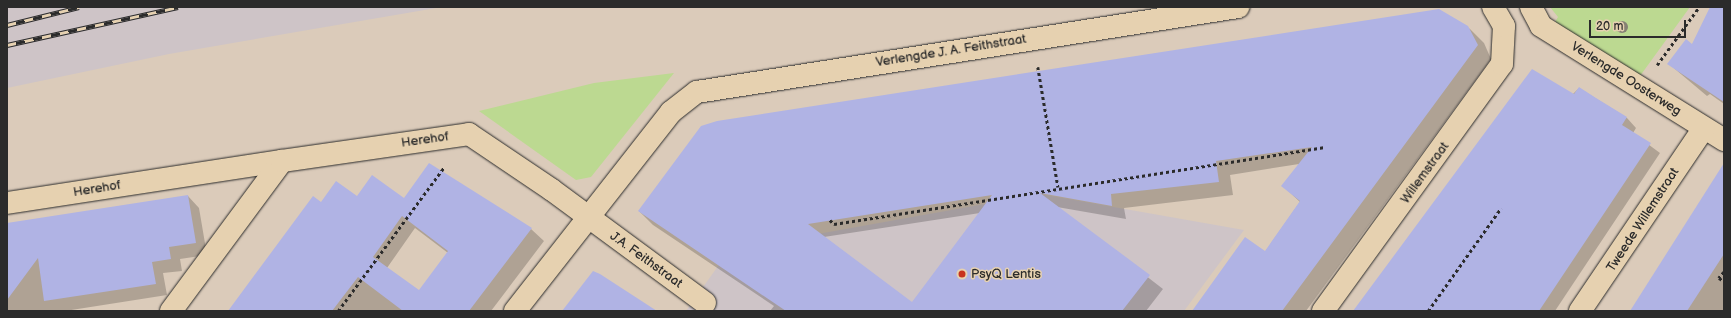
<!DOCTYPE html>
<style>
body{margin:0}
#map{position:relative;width:1731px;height:318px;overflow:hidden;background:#dbcbba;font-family:"Balsamiq Sans",sans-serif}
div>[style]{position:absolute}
.built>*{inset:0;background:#cec4c7}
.green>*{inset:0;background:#bcd991}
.shadow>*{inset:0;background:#0003}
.building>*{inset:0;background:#b0b3e4}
.path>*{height:2.5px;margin-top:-1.25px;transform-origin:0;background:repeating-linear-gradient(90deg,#2b2b2b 0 3px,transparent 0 6px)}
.roads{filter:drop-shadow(0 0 1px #2b2b2b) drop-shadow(0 0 1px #2b2b2b)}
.street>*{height:22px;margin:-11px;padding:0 11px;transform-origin:11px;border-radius:11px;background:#e6d1b0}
.rail>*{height:4.5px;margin-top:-2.25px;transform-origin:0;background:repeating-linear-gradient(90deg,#e6d1b0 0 9px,#2b2b2b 0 18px);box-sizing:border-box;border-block:1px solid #2b2b2b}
.trees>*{width:12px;height:12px;margin:-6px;border-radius:50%;background:#868174}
.dots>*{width:11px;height:11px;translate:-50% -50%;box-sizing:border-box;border:2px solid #e6d1b0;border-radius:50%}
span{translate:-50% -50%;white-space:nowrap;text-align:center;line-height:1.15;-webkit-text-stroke:3px #e6d1b0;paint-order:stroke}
.street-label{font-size:13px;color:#2b2b2b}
.poi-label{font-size:13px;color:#2b2b2b}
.left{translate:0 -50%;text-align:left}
.frame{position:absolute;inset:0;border:8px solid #2b2b2b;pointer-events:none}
.scale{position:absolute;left:1589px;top:20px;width:97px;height:18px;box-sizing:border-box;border:2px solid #2b2b2b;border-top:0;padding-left:5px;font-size:12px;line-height:14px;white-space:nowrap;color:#2b2b2b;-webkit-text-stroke:3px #e6d1b0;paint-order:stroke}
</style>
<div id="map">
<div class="built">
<div style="clip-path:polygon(7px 7px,442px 7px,169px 54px,7px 88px)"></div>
<div style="clip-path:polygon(1040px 194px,1244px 230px,1184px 311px,686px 311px,758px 210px,801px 237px)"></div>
</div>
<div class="green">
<div style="clip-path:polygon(1550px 7px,1690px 7px,1640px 76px,1555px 22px,1558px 17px)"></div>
<div style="clip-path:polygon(674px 73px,591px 177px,576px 180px,479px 111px,594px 83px)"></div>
</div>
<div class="shadow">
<div style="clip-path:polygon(1716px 7px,1724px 7px,1724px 104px,1710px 94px,1707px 96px,1669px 64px,1692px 45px)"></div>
<div style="clip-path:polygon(evenodd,1439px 10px,1470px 29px,1484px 43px,1491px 59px,1306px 311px,1193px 311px,1265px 252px,1300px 202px,1283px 186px,1299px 164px,1230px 175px,1233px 195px,1124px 208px,1126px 219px,1057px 207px,1163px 289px,1146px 311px,770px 311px,774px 306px,653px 225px,639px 211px,1439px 10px,980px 213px,912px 304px,824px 237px,980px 213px)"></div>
<div style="clip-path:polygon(1579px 88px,1627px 118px,1636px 128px,1633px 133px,1660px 153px,1555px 311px,1356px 311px)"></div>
<div style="clip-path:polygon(1724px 187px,1724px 311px,1631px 311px)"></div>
<div style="clip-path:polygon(188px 196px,199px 208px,207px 255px,180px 259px,182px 271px,163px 273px,167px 295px,65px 311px,7px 311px,7px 224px)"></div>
<div style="clip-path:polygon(evenodd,357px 198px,404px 199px,531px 229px,544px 241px,491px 311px,229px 311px,321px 204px,357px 198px,415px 228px,448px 253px,419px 292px,387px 268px,415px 228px)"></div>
</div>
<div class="building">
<div style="clip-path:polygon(1710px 7px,1724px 7px,1724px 102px,1667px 64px,1686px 39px,1692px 44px)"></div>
<div style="clip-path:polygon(evenodd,1439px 9px,1468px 26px,1478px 45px,1282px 311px,1192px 311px,1245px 237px,1265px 251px,1300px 201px,1281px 186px,1312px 147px,1216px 161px,1219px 182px,1111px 194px,1112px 206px,1040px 193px,1150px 275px,1122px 311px,786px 311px,638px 211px,701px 126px,717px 121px,1439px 9px,992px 195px,912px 302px,808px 224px,992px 195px)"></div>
<div style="clip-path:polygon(1532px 69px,1574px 94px,1579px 87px,1596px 98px,1627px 117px,1622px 125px,1651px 143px,1539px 311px,1353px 311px)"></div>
<div style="clip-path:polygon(evenodd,429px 163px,532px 228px,469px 311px,403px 311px,358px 277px,332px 311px,228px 311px,313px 196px,321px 202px,336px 181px,357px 196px,372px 175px,404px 198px,429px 163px,402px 216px,448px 251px,419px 290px,373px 257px,402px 216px)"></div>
<div style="clip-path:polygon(1724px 163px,1724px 254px,1687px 311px,1630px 311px)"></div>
<div style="clip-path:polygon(188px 195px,196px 243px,169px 247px,171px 259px,152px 262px,156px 284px,44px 301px,38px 258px,7px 300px,7px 223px)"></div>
<div style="clip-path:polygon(593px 271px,600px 274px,657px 311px,562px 311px)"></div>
</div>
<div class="path">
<div style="left:1657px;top:65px;width:72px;rotate:-54.1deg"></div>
<div style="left:1038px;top:67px;width:122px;rotate:80.5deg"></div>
<div style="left:830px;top:220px;width:6px;rotate:45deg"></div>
<div style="left:834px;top:224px;width:497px;rotate:-8.9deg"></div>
<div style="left:1724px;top:272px;width:8px;rotate:130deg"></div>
<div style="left:1719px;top:278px;width:6px;rotate:31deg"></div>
<div style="left:338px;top:311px;width:179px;rotate:-53.6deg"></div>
<div style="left:1428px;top:311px;width:126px;rotate:-54.7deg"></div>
</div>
<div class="roads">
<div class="street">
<div style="left:1531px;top:7px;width:21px;rotate:62deg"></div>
<div style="left:1541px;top:26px;width:216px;rotate:31.9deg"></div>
<div style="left:7px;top:203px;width:278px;rotate:-8.7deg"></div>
<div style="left:171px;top:311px;width:187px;rotate:-53.5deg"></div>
<div style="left:282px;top:161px;width:189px;rotate:-8.2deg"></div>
<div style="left:469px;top:134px;width:100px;rotate:34deg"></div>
<div style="left:552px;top:190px;width:190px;rotate:36.4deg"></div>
<div style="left:515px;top:311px;width:253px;rotate:-51.9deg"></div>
<div style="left:671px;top:112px;width:33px;rotate:-38deg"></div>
<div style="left:697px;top:92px;width:548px;rotate:-8.93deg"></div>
<div style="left:1323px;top:311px;width:305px;rotate:-54.1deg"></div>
<div style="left:1502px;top:64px;width:38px;rotate:-87deg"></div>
<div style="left:1504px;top:26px;width:22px;rotate:-120deg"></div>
<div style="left:1580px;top:311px;width:221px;rotate:-55.9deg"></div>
</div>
</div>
<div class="rail">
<div style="left:7px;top:25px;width:74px;rotate:-14deg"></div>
<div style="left:7px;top:45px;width:175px;rotate:-12.5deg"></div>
</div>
<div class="trees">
<div style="left:1622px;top:27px"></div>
</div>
<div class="dots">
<div style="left:962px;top:274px;background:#c8321e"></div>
</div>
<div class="street-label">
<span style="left:951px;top:51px;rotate:-9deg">Verlengde J. A. Feithstraat</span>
<span style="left:1626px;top:79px;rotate:32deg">Verlengde Oosterweg</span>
<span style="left:425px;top:140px;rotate:-8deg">Herehof</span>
<span style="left:1425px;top:173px;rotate:-54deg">Willemstraat</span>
<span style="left:97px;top:189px;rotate:-9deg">Herehof</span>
<span style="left:1643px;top:220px;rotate:-57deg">Tweede Willemstraat</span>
<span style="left:646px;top:260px;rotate:36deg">J.A. Feithstraat</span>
</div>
<div class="poi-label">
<span class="left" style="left:971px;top:274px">PsyQ Lentis</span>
</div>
<div class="frame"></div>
<div class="scale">20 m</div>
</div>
